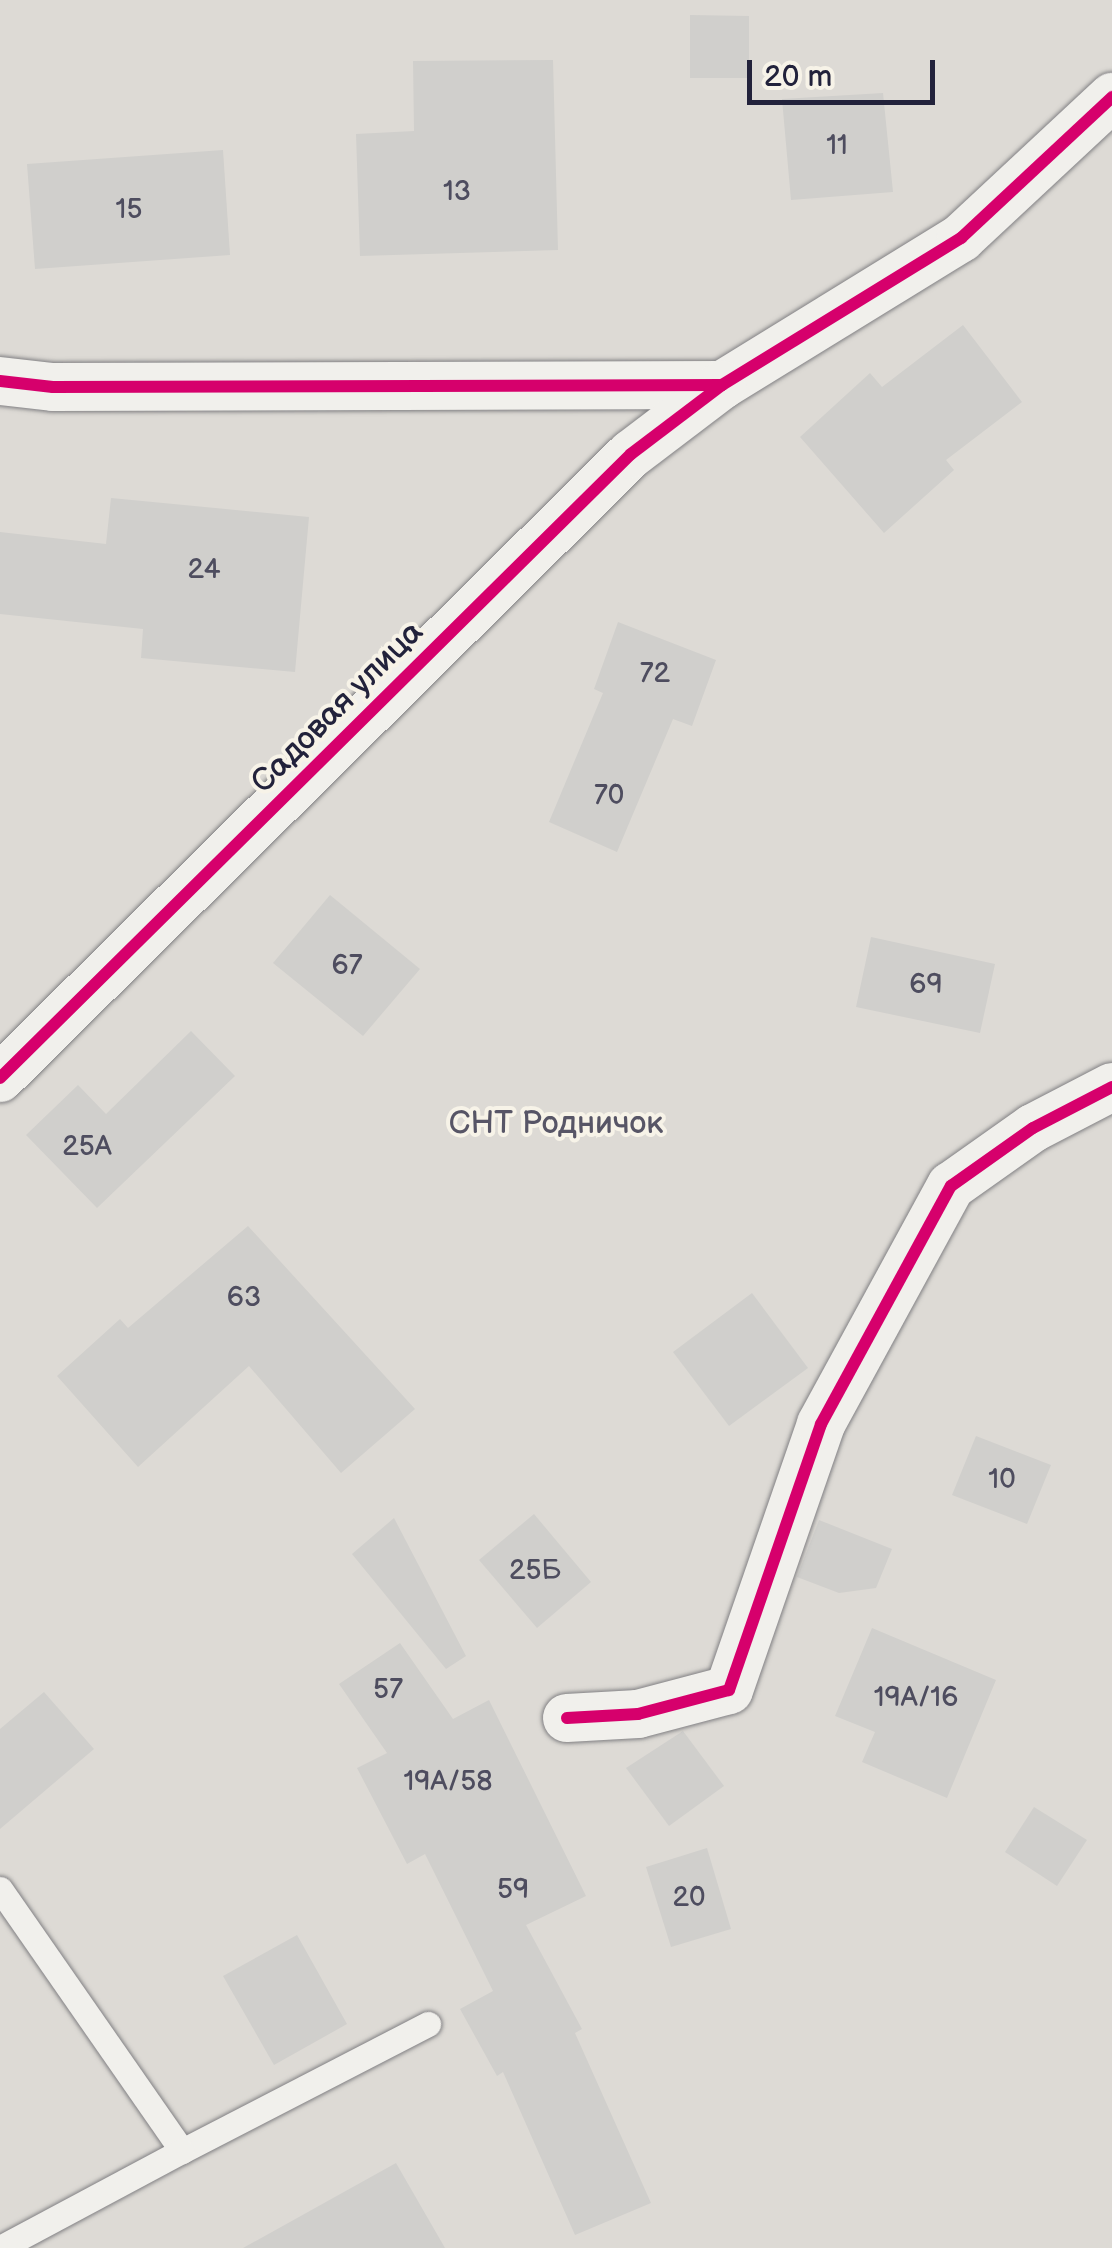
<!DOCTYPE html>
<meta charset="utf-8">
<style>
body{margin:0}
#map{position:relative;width:1112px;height:2248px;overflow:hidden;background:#ebeae4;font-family:"Balsamiq Sans",sans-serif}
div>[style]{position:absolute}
.green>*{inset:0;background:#dddad5}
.building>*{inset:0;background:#d0cfcc}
.roads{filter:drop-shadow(0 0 2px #818083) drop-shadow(0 0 2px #818083)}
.lane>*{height:25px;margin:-12.5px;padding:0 12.5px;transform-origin:12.5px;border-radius:12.5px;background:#f1f0ec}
.street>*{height:48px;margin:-24px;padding:0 24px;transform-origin:24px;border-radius:24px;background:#f1f0ec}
.cycleway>*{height:12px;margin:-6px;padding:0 6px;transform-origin:6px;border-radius:6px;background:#d6006c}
span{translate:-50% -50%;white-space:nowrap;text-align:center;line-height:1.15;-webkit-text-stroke:8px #f7f3e8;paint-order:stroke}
.number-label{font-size:28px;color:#4e4d5f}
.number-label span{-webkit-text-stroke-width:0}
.street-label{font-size:32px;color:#22223b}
.park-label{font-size:32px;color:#575566}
.scale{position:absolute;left:747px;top:60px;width:188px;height:45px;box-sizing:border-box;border:5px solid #22223b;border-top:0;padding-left:12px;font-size:30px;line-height:35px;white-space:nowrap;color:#22223b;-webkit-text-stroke:8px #f7f3e8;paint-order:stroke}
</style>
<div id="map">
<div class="green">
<div style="clip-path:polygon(0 0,1112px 0,1112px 2248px,0 2248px)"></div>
</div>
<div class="building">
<div style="clip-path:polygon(690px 15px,749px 16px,749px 78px,690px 78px)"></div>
<div style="clip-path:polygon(553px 60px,558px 250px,360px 256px,356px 134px,414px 131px,413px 61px)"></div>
<div style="clip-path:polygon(883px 93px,893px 192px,791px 200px,782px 99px)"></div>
<div style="clip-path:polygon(223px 150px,230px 255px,35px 269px,27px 164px)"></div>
<div style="clip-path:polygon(963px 325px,1022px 402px,946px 460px,954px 470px,884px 533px,800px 437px,870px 373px,882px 387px)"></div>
<div style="clip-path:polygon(111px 498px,309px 517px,295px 672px,141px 658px,143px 629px,0 614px,0 532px,106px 544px)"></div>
<div style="clip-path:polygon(618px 622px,716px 660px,692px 726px,673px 719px,617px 852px,549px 822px,603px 693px,594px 689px)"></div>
<div style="clip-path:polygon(330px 895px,420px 969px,363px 1036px,273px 963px)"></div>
<div style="clip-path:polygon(871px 937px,995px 964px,980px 1033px,856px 1007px)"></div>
<div style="clip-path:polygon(191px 1031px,235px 1076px,97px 1208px,26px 1135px,78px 1085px,106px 1114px)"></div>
<div style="clip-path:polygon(248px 1226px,415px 1409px,341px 1473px,249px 1366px,138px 1467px,57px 1376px,120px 1319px,128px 1328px)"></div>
<div style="clip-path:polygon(752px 1293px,808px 1368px,729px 1426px,673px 1352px)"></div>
<div style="clip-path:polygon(976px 1436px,1051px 1465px,1027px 1524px,952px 1495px)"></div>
<div style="clip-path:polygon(534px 1514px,591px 1582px,537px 1628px,479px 1560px)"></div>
<div style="clip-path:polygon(394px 1518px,466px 1656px,446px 1669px,352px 1554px)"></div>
<div style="clip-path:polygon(819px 1520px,892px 1549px,876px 1588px,839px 1593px,797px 1577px)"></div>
<div style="clip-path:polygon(872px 1628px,996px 1680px,947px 1798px,862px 1762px,875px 1732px,835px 1716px)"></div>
<div style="clip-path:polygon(400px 1643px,453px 1719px,489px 1700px,586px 1896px,526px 1925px,582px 2029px,575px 2033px,651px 2203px,575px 2235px,503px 2072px,497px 2076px,460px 2009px,493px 1991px,425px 1854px,407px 1864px,357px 1768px,387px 1753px,339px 1684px)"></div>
<div style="clip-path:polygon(44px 1692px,94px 1749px,0 1829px,0 1729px)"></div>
<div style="clip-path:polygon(683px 1731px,724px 1786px,669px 1826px,626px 1768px)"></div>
<div style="clip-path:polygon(1034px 1807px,1087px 1840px,1057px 1886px,1005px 1852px)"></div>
<div style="clip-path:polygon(707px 1848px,731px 1929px,671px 1947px,646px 1867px)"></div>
<div style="clip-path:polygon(297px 1935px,347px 2024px,274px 2065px,223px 1976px)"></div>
<div style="clip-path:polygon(396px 2163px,445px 2248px,243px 2248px)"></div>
</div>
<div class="roads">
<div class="lane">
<div style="left:0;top:1889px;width:319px;rotate:55.2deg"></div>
<div style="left:182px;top:2151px;width:277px;rotate:-27.3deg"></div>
<div style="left:0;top:2248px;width:206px;rotate:-28.1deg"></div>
</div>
<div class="street">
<div style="left:0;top:381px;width:53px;rotate:6.5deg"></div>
<div style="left:53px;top:387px;width:669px;rotate:-0.17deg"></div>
<div style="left:722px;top:385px;width:281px;rotate:-31.6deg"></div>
<div style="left:961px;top:238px;width:207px;rotate:-43deg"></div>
<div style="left:0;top:1078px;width:887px;rotate:-44.68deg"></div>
<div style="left:631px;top:454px;width:114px;rotate:-37.2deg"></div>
<div style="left:567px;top:1718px;width:71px;rotate:-3.2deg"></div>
<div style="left:638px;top:1714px;width:94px;rotate:-14.8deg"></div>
<div style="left:729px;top:1690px;width:281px;rotate:-70.9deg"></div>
<div style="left:821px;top:1424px;width:271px;rotate:-61.4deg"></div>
<div style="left:951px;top:1186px;width:100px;rotate:-35.3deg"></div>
<div style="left:1033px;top:1128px;width:89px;rotate:-27.4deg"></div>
</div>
</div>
<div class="cycleway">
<div style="left:0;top:381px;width:53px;rotate:6.5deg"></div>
<div style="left:53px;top:387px;width:669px;rotate:-0.17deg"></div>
<div style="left:722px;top:385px;width:281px;rotate:-31.6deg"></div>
<div style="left:961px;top:238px;width:207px;rotate:-43deg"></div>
<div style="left:0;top:1078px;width:887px;rotate:-44.68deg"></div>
<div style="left:631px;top:454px;width:114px;rotate:-37.2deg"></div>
<div style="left:567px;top:1718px;width:71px;rotate:-3.2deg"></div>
<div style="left:638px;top:1714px;width:94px;rotate:-14.8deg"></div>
<div style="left:729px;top:1690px;width:281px;rotate:-70.9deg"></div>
<div style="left:821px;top:1424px;width:271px;rotate:-61.4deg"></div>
<div style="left:951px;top:1186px;width:100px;rotate:-35.3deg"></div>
<div style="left:1033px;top:1128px;width:89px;rotate:-27.4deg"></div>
</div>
<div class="number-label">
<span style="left:837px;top:146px">11</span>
<span style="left:457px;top:192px">13</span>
<span style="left:129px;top:210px">15</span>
<span style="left:204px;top:570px">24</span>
<span style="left:655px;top:674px">72</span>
<span style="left:609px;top:796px">70</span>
<span style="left:347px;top:966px">67</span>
<span style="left:926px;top:985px">69</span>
<span style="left:87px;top:1147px">25А</span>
<span style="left:244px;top:1298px">63</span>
<span style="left:1002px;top:1480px">10</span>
<span style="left:535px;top:1571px">25Б</span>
<span style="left:388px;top:1690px">57</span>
<span style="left:916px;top:1698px">19А/16</span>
<span style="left:448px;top:1782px">19А/58</span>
<span style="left:513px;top:1890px">59</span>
<span style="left:689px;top:1898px">20</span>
</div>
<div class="street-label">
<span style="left:338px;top:708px;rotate:-45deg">Садовая улица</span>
</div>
<div class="park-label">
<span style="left:556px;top:1124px">СНТ Родничок</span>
</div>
<div class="scale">20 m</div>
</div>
